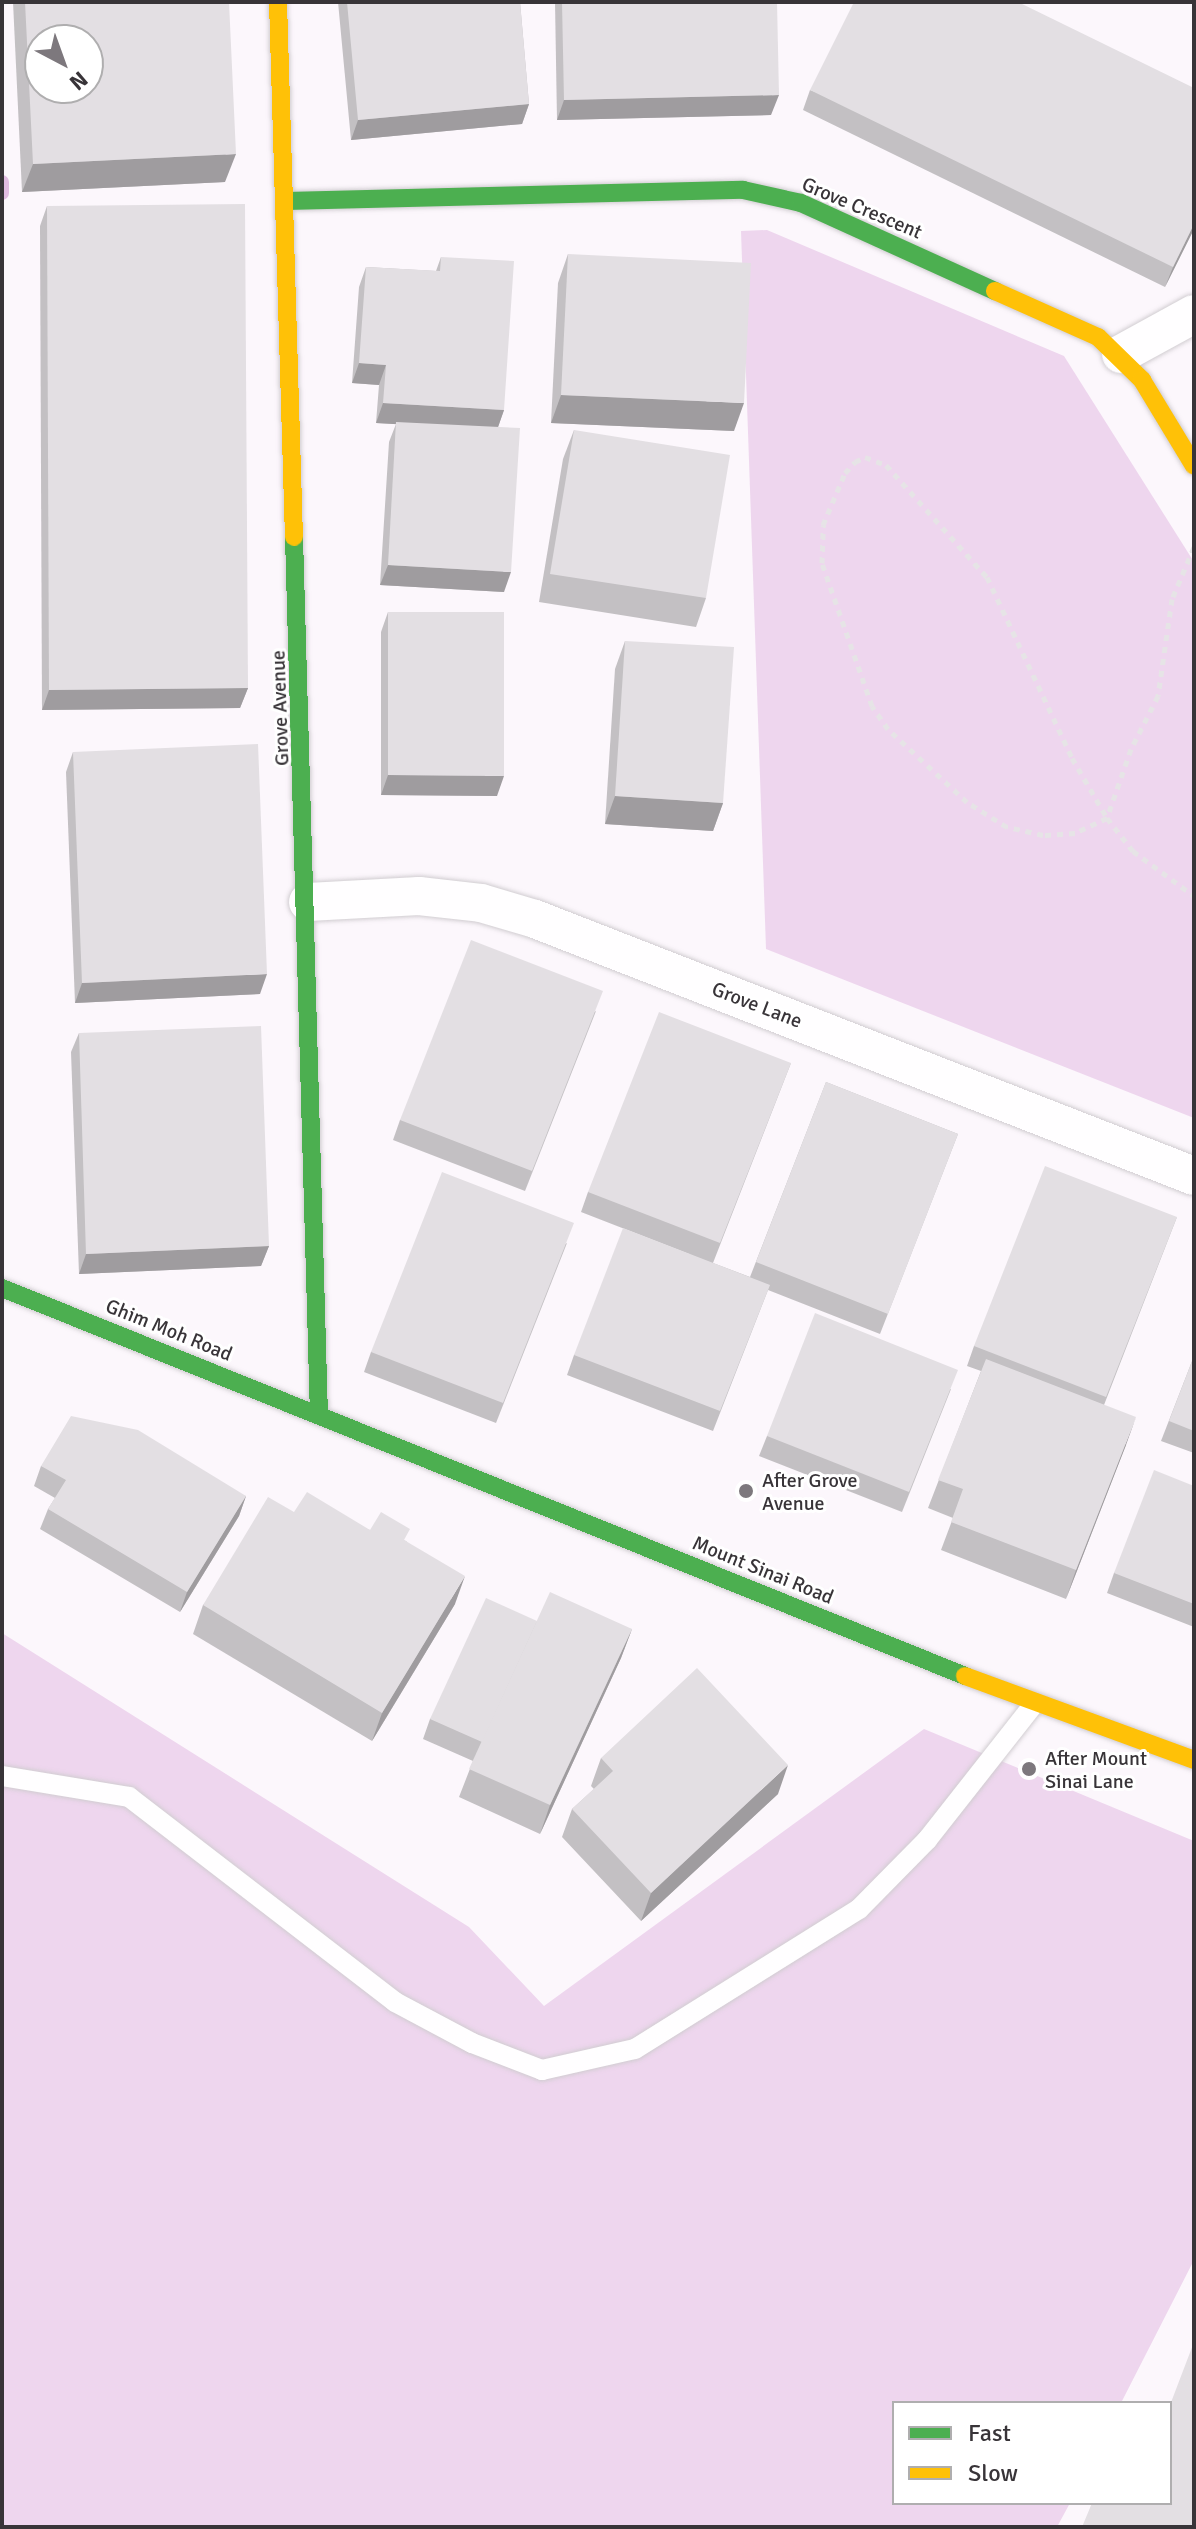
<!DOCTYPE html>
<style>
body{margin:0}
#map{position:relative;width:1196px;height:2529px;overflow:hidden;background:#fcf7fc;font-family:Signika,sans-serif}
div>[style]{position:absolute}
.green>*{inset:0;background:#eed6ee}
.stream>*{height:14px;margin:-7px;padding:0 7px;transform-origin:7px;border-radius:7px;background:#e1bce1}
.path>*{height:5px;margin-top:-2.5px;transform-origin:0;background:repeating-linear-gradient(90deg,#e6e4e6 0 6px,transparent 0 12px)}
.roads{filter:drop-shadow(0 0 2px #d1cdd1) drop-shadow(0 0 2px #d1cdd1)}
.lane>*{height:20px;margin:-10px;padding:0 10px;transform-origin:10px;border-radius:10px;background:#fffeff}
.street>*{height:38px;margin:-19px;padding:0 19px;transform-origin:19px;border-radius:19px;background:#fffeff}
.fast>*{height:18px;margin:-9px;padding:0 9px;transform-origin:9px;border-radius:9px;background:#4caf50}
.slow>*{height:18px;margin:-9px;padding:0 9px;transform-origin:9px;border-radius:9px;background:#ffc107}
.wall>*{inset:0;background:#c3c0c3}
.shaded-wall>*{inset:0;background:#9f9c9f}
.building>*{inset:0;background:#e3dfe3}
.dots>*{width:22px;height:22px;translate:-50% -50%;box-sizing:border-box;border:4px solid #fff;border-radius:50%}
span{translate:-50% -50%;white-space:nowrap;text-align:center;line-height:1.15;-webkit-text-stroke:6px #fff;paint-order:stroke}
.street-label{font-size:20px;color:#383438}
.poi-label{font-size:20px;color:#383438}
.left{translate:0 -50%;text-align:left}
.frame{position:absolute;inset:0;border:4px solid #383438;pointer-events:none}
.legend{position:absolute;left:892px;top:2401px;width:280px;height:104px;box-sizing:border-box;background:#fff;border:2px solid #afaeaf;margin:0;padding:10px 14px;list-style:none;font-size:24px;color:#383438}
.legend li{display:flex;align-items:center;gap:16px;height:40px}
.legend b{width:40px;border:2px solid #afaeaf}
.north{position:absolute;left:24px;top:24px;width:80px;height:80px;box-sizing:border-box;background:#fff;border:2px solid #afaeaf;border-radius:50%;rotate:139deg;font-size:22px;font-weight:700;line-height:32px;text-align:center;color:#383438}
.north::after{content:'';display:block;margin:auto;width:28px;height:36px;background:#7d787d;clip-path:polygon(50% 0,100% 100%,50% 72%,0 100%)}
</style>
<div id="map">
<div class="green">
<div style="clip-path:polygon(767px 230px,1064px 356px,1194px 562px,1194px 1118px,766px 949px,741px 231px)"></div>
<div style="clip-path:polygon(2px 1633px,469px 1927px,544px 2006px,924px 1729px,1194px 1841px,1194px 2260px,1121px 2403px,894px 2403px,894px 2503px,1070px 2503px,1057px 2527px,2px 2527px)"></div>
</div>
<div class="stream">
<div style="left:2px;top:182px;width:11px;rotate:90deg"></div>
</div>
<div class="path">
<div style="left:1194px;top:547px;width:56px;rotate:112.9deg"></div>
<div style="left:1172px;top:599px;width:98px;rotate:98.2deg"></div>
<div style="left:1158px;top:696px;width:59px;rotate:117deg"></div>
<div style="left:1131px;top:749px;width:73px;rotate:109.2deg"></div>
<div style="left:1107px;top:818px;width:35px;rotate:155deg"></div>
<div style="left:1075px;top:833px;width:32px;rotate:176deg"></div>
<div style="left:1043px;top:835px;width:37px;rotate:-167deg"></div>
<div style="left:1007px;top:827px;width:47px;rotate:-148deg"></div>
<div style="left:967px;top:802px;width:108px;rotate:-137.3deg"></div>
<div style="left:888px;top:729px;width:28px;rotate:-125deg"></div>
<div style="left:872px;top:706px;width:151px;rotate:-109.3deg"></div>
<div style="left:822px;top:563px;width:38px;rotate:-88deg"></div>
<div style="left:823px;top:525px;width:56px;rotate:-67.1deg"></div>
<div style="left:845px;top:473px;width:15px;rotate:-48deg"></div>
<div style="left:855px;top:462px;width:11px;rotate:-27deg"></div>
<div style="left:865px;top:457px;width:22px;rotate:21deg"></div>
<div style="left:886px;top:465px;width:151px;rotate:48deg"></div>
<div style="left:987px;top:577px;width:200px;rotate:64.8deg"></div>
<div style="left:1072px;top:758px;width:69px;rotate:59.7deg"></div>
<div style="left:1107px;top:818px;width:42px;rotate:51.8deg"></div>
<div style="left:1133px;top:851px;width:76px;rotate:36.4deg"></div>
</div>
<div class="roads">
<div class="lane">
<div style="left:2px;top:1776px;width:129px;rotate:9.4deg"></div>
<div style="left:129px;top:1797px;width:336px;rotate:37.6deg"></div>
<div style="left:395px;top:2002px;width:87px;rotate:28deg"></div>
<div style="left:472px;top:2043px;width:75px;rotate:21.1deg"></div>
<div style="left:542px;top:2070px;width:95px;rotate:-12.7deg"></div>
<div style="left:635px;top:2049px;width:264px;rotate:-32deg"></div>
<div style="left:859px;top:1909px;width:97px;rotate:-45.4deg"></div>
<div style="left:927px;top:1840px;width:173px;rotate:-51.8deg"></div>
</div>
<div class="street">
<div style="left:1121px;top:354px;width:83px;rotate:-28.7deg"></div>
<div style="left:308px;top:902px;width:111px;rotate:-3.1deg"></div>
<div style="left:419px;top:896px;width:62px;rotate:6.4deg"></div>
<div style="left:481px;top:903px;width:56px;rotate:16.5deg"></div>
<div style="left:535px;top:919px;width:707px;rotate:21.31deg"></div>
</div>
<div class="fast">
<div style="left:286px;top:201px;width:457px;rotate:-1.4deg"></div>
<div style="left:743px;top:190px;width:59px;rotate:12.6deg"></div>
<div style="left:801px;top:203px;width:213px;rotate:24.4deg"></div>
<div style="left:294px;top:537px;width:876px;rotate:88.37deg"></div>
<div style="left:2px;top:1288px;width:1038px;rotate:21.94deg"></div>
</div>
<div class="slow">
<div style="left:278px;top:2px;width:535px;rotate:88.29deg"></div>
<div style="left:995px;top:291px;width:113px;rotate:24.1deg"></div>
<div style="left:1098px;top:337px;width:62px;rotate:44.3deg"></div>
<div style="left:1142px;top:380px;width:100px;rotate:58.8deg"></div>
<div style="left:965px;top:1676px;width:244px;rotate:20.1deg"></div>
</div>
</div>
<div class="wall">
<div style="clip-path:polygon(13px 2px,229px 2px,225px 182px,22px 192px)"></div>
<div style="clip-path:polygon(338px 2px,520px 2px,529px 104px,522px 124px,351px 140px)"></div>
<div style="clip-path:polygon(555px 2px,777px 2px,771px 115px,557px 120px)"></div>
<div style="clip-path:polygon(810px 90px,1194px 229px,1165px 287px,803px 110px)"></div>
<div style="clip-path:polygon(47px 206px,248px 688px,240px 708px,42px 710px,40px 226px)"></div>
<div style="clip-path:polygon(568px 254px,734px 431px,551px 423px,558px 283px)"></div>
<div style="clip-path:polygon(441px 257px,504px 410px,498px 427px,504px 592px,380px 585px,389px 442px,396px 424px,376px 423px,379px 385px,352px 383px,359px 287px,366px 267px,436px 271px)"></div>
<div style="clip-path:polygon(574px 430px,706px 598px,696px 627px,539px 602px,563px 459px)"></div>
<div style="clip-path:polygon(388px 612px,497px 796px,381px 795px,381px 632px)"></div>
<div style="clip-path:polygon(625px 641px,723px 803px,713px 831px,605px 824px,615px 669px)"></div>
<div style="clip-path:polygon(73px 752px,260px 994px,75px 1003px,66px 772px)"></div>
<div style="clip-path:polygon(596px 1011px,525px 1191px,393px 1140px,400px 1120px)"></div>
<div style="clip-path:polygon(79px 1033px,269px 1246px,261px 1266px,79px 1274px,71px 1052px)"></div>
<div style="clip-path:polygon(791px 1063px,713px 1263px,750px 1277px,826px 1082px,958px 1134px,880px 1334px,768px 1290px,713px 1431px,567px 1375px,574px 1355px,689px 1254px,581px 1212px,588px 1192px)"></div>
<div style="clip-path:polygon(1177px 1217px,1104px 1405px,1126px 1445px,1066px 1599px,941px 1550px,953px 1518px,928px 1508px,981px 1371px,967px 1366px,974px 1346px)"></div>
<div style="clip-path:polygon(567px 1243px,496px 1423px,364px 1372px,371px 1352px)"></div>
<div style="clip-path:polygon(1194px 1356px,1194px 1453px,1161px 1441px)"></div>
<div style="clip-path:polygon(951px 1389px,902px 1512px,759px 1456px,767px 1436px)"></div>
<div style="clip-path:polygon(41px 1466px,246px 1496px,239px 1516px,180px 1612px,40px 1529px,48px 1509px,55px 1498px,34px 1486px)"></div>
<div style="clip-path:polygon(1194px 1486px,1194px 1627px,1107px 1593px,1114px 1573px)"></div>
<div style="clip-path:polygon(294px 1512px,370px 1530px,406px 1541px,455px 1604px,372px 1741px,193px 1634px,203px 1605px)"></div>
<div style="clip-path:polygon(537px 1621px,632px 1629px,621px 1658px,540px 1834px,459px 1797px,473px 1761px,423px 1739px,430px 1719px)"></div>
<div style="clip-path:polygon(601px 1758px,778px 1794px,641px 1921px,562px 1837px,572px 1809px,594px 1789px,591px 1786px)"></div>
</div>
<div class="shaded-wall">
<div style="clip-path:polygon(779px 95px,771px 115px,557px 120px,564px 100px)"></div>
<div style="clip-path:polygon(529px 104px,522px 124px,351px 140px,358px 120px)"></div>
<div style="clip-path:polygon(236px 154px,225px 182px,22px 192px,33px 164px)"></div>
<div style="clip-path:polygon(1194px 224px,1194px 229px,1165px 287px,1173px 267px)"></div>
<div style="clip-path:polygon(359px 363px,386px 365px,379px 385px,352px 383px)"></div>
<div style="clip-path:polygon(561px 395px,744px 403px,734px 431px,551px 423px)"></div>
<div style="clip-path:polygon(383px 403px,504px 410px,497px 430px,376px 423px)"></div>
<div style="clip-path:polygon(388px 565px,511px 572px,504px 592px,380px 585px)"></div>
<div style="clip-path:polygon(248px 688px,240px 708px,42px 710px,49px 690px)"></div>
<div style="clip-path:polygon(388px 775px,504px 776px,497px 796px,381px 795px)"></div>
<div style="clip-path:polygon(615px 796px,723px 803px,713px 831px,605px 824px)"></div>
<div style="clip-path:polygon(267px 974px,260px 994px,75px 1003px,82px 983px)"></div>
<div style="clip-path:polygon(269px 1246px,261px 1266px,79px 1274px,86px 1254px)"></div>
<div style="clip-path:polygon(1136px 1417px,1126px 1445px,1066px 1599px,1076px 1570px)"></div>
<div style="clip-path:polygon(246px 1496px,239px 1516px,180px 1612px,187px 1592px)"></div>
<div style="clip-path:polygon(465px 1576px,455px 1604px,372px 1741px,382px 1713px)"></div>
<div style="clip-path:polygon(632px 1629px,621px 1658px,540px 1834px,550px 1805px)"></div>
<div style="clip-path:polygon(788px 1765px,778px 1794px,641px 1921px,651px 1893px)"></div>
</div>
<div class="building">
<div style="clip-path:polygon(evenodd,25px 2px,229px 2px,236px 154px,33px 164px,25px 2px,40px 40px,88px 40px,88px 88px,40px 88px,40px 40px)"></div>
<div style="clip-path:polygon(347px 2px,520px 2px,529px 104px,358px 120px)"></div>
<div style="clip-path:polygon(562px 2px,777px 2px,779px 95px,564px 100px)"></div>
<div style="clip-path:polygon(854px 2px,1018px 2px,1194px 88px,1194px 224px,1173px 267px,810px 90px)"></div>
<div style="clip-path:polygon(245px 204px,248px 688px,49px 690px,47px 206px)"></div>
<div style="clip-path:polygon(568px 254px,751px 263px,744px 403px,561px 395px)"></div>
<div style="clip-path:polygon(441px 257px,514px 261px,504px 410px,383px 403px,386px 365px,359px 363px,366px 267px,440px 271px)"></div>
<div style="clip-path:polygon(396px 422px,520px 428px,511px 572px,388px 565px)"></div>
<div style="clip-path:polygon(574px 430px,730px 455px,706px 598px,550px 574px)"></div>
<div style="clip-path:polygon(388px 612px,504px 612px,504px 776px,388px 775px)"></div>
<div style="clip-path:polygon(625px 641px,734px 647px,723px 803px,615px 796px)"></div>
<div style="clip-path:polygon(258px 744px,267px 974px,82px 983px,73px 752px)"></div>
<div style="clip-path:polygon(471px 940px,603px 991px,532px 1171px,400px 1120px)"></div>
<div style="clip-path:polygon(659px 1012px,791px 1063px,720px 1243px,588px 1192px)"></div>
<div style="clip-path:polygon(261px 1026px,269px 1246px,86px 1254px,79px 1033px)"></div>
<div style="clip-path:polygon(826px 1082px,958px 1134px,888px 1314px,756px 1262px)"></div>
<div style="clip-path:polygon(1045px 1166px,1177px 1217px,1106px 1397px,974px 1346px)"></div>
<div style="clip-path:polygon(442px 1172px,574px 1223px,503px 1403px,371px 1352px)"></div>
<div style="clip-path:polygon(623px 1228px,770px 1285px,720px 1411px,574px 1355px)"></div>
<div style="clip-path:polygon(815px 1313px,958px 1370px,909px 1492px,767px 1436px)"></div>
<div style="clip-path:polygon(1194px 1356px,1194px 1431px,1169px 1421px)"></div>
<div style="clip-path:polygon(986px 1359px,1136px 1417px,1076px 1570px,951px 1522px,963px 1489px,938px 1480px)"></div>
<div style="clip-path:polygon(71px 1416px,138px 1430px,246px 1496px,187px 1592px,48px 1509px,66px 1480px,41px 1466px)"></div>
<div style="clip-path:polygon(1154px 1470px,1194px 1486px,1194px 1604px,1114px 1573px)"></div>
<div style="clip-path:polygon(307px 1492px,370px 1530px,381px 1512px,410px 1529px,404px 1540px,465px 1576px,382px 1713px,203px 1605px,268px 1497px,294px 1512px)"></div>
<div style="clip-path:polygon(550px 1592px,632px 1629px,550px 1805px,469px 1769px)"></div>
<div style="clip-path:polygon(486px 1598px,537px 1621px,482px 1742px,430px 1719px)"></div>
<div style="clip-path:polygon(697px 1668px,788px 1765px,651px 1893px,572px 1809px,613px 1771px,601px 1758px)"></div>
<div style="clip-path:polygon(1194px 2342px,1194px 2527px,1082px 2527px,1092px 2503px,1170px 2503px,1170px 2405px)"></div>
</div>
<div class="dots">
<div style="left:746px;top:1491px;background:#7d787d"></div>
<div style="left:1029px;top:1769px;background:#7d787d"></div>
</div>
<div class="street-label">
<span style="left:862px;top:208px;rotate:23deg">Grove Crescent</span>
<span style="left:280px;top:708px;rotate:-92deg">Grove Avenue</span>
<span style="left:757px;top:1005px;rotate:21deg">Grove Lane</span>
<span style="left:169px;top:1330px;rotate:22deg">Ghim Moh Road</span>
<span style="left:763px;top:1570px;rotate:22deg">Mount Sinai Road</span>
</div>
<div class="poi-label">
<span class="left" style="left:762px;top:1492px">After Grove<br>Avenue</span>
<span class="left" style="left:1045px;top:1770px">After Mount<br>Sinai Lane</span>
</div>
<div class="frame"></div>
<ul class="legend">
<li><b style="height:10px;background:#4caf50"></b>Fast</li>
<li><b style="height:10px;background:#ffc107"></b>Slow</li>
</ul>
<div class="north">N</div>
</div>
